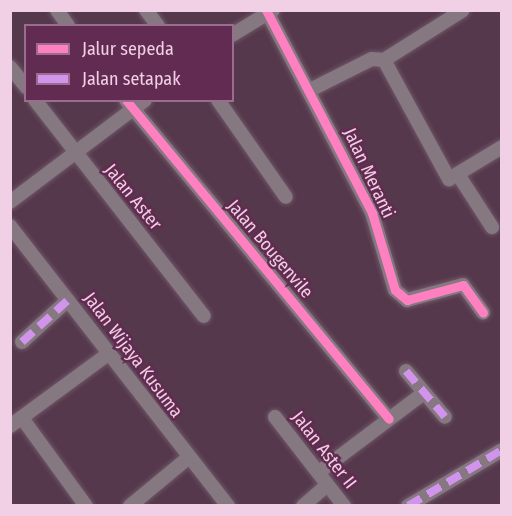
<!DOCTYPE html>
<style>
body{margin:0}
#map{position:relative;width:512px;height:516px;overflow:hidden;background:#55384c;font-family:"Fira Sans Condensed",sans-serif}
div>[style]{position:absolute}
.roads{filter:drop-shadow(0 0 2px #6f5667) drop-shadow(0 0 2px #6f5667)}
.minor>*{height:14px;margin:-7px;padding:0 7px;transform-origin:7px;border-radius:7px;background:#857880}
.quiet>*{height:8px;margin-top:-4px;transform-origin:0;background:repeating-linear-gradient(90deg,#d193ec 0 15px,transparent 0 23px)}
.cycleway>*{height:9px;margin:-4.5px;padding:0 4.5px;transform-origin:4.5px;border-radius:4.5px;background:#ff80c0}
span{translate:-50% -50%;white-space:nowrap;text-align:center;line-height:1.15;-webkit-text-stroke:5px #622b51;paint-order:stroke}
.street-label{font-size:18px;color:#f1cfe4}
.frame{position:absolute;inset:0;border:12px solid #f1cfe4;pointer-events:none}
.legend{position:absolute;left:24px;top:24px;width:210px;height:78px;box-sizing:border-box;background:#622b51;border:2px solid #9b6d8c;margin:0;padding:8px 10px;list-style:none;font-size:18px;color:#f1cfe4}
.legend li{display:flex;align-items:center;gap:12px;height:30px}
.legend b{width:30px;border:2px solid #9b6d8c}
</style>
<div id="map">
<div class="roads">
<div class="minor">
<div style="left:57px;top:10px;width:19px;rotate:55deg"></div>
<div style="left:146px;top:10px;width:20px;rotate:53deg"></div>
<div style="left:266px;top:10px;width:229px;rotate:62.4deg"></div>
<div style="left:372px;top:213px;width:80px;rotate:73.4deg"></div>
<div style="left:395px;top:290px;width:16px;rotate:40deg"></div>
<div style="left:407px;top:300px;width:58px;rotate:-15deg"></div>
<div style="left:463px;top:285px;width:34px;rotate:54deg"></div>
<div style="left:232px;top:35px;width:48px;rotate:-31.4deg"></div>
<div style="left:384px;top:60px;width:136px;rotate:61.4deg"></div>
<div style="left:449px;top:179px;width:62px;rotate:-31.1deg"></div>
<div style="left:10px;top:67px;width:26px;rotate:51deg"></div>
<div style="left:310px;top:90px;width:69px;rotate:-26.6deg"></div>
<div style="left:372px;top:59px;width:12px;rotate:5deg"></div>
<div style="left:384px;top:60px;width:93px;rotate:-32.3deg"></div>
<div style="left:35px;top:100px;width:274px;rotate:52deg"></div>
<div style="left:126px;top:100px;width:413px;rotate:50.5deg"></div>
<div style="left:218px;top:100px;width:118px;rotate:55deg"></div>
<div style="left:459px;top:176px;width:61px;rotate:57.1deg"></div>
<div style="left:10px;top:202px;width:169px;rotate:-37.1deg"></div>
<div style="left:10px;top:226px;width:355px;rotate:52.1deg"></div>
<div style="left:22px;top:342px;width:62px;rotate:-42.4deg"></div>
<div style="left:406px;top:371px;width:60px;rotate:49.7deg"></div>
<div style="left:275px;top:417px;width:113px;rotate:52.2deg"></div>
<div style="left:22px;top:418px;width:109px;rotate:54deg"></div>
<div style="left:10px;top:426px;width:122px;rotate:-36.3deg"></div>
<div style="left:319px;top:472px;width:131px;rotate:-37deg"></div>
<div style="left:130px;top:506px;width:77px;rotate:-39.7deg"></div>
<div style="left:303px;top:506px;width:32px;rotate:-41deg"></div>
<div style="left:408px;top:506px;width:109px;rotate:-30.8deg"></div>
</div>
</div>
<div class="quiet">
<div style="left:22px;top:342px;width:62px;rotate:-42.4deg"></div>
<div style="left:406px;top:371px;width:60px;rotate:49.7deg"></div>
<div style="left:408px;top:506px;width:109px;rotate:-30.8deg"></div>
</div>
<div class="cycleway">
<div style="left:266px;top:10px;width:229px;rotate:62.4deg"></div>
<div style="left:372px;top:213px;width:80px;rotate:73.4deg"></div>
<div style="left:395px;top:290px;width:16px;rotate:40deg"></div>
<div style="left:407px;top:300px;width:58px;rotate:-15deg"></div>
<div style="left:463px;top:285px;width:34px;rotate:54deg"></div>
<div style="left:126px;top:100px;width:413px;rotate:50.5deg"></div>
</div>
<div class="street-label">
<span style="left:369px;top:173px;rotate:65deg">Jalan Meranti</span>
<span style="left:133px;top:197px;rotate:51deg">Jalan Aster</span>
<span style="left:270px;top:249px;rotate:50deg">Jalan Bougenvile</span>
<span style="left:133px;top:355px;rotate:53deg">Jalan Wijaya Kusuma</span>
<span style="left:324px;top:450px;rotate:52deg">Jalan Aster II</span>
</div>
<div class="frame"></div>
<ul class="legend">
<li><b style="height:8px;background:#ff80c0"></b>Jalur sepeda</li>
<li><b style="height:8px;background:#d193ec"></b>Jalan setapak</li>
</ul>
</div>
